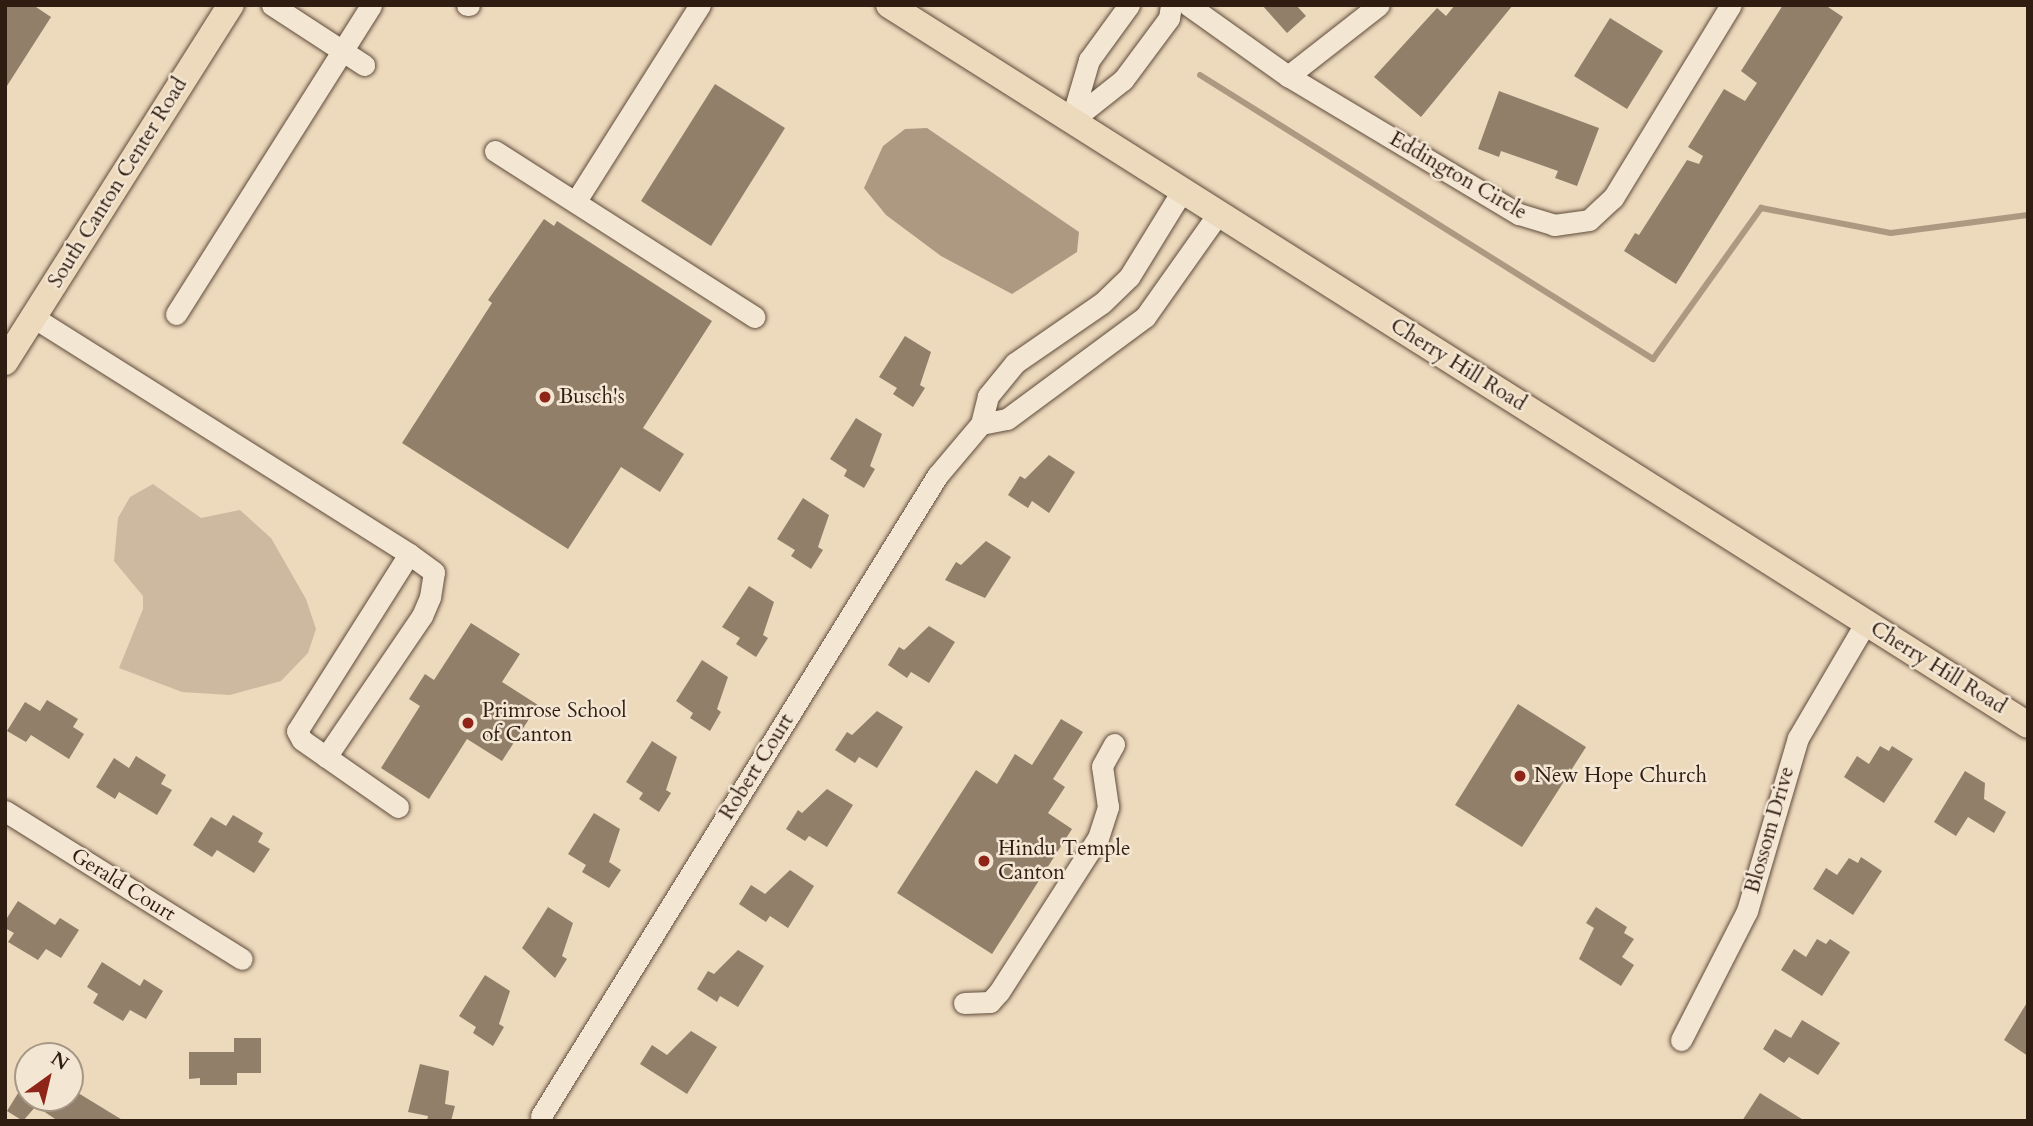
<!DOCTYPE html>
<style>
body{margin:0}
#map{position:relative;width:2033px;height:1126px;overflow:hidden;background:#edd9bc;font-family:Cardo,serif}
div>[style]{position:absolute}
.green>*{inset:0;background:#cdb99f}
.water>*{inset:0;background:#ad9982}
.stream>*{height:6px;margin:-3px;padding:0 3px;transform-origin:3px;border-radius:3px;background:#ad9982}
.building>*{inset:0;background:#927f6a}
.roads{filter:drop-shadow(0 0 2px #5f4c3c) drop-shadow(0 0 2px #5f4c3c)}
.minor>*{height:21px;margin:-10.5px;padding:0 10.5px;transform-origin:10.5px;border-radius:10.5px;background:#f3e6d3}
.major>*{height:26px;margin:-13px;padding:0 13px;transform-origin:13px;border-radius:13px;background:#edd9bc}
.dots>*{width:19px;height:19px;translate:-50% -50%;box-sizing:border-box;border:4px solid #f3e6d3;border-radius:50%}
span{translate:-50% -50%;white-space:nowrap;text-align:center;line-height:1.15;-webkit-text-stroke:5px #f3e6d3;paint-order:stroke}
.street-label{font-size:21px;color:#301d12}
.poi-label{font-size:21px;color:#301d12}
.left{translate:0 -50%;text-align:left}
.frame{position:absolute;inset:0;border:7px solid #301d12;pointer-events:none}
.north{position:absolute;left:14px;top:1042px;width:70px;height:70px;box-sizing:border-box;background:#f3e6d3;border:2px solid #a59686;border-radius:50%;rotate:34deg;font-size:19px;font-weight:700;line-height:28px;text-align:center;color:#301d12}
.north::after{content:'';display:block;margin:auto;width:24px;height:32px;background:#8f2418;clip-path:polygon(50% 0,100% 100%,50% 72%,0 100%)}
</style>
<div id="map">
<div class="green">
<div style="clip-path:polygon(153px 484px,201px 518px,240px 510px,271px 538px,306px 599px,316px 629px,308px 653px,281px 681px,230px 695px,182px 692px,119px 668px,143px 609px,143px 596px,114px 561px,118px 518px,130px 497px)"></div>
</div>
<div class="water">
<div style="clip-path:polygon(927px 128px,1079px 232px,1077px 252px,1012px 294px,941px 256px,886px 215px,864px 188px,883px 146px,905px 129px)"></div>
</div>
<div class="stream">
<div style="left:1200px;top:75px;width:535px;rotate:32.08deg"></div>
<div style="left:1653px;top:359px;width:186px;rotate:-54.4deg"></div>
<div style="left:1761px;top:208px;width:132px;rotate:10.9deg"></div>
<div style="left:1891px;top:233px;width:138px;rotate:-7.5deg"></div>
</div>
<div class="building">
<div style="clip-path:polygon(5px 5px,33px 5px,51px 17px,5px 89px)"></div>
<div style="clip-path:polygon(1262px 5px,1296px 5px,1306px 16px,1287px 33px)"></div>
<div style="clip-path:polygon(1455px 5px,1513px 5px,1421px 117px,1374px 77px,1437px 8px,1446px 16px)"></div>
<div style="clip-path:polygon(1783px 5px,1825px 5px,1843px 17px,1676px 284px,1624px 251px,1635px 233px,1639px 235px,1687px 160px,1699px 164px,1703px 156px,1688px 147px,1724px 89px,1745px 101px,1757px 83px,1741px 71px)"></div>
<div style="clip-path:polygon(1610px 18px,1663px 51px,1627px 109px,1574px 76px)"></div>
<div style="clip-path:polygon(715px 84px,785px 128px,711px 246px,641px 201px)"></div>
<div style="clip-path:polygon(1499px 91px,1599px 128px,1577px 186px,1555px 178px,1558px 171px,1501px 151px,1499px 157px,1478px 149px)"></div>
<div style="clip-path:polygon(544px 219px,554px 226px,557px 221px,712px 321px,643px 428px,684px 454px,660px 492px,621px 467px,568px 549px,402px 443px,492px 303px,488px 300px)"></div>
<div style="clip-path:polygon(905px 336px,931px 352px,920px 385px,925px 388px,913px 407px,893px 394px,897px 388px,879px 377px)"></div>
<div style="clip-path:polygon(856px 418px,882px 434px,870px 466px,875px 469px,864px 488px,844px 476px,847px 470px,830px 459px)"></div>
<div style="clip-path:polygon(1049px 455px,1075px 472px,1049px 513px,1032px 501px,1028px 508px,1008px 495px,1020px 476px,1025px 479px)"></div>
<div style="clip-path:polygon(803px 498px,829px 515px,818px 547px,823px 550px,811px 569px,791px 556px,795px 550px,777px 539px)"></div>
<div style="clip-path:polygon(986px 541px,1011px 557px,985px 598px,945px 580px,956px 562px,961px 565px)"></div>
<div style="clip-path:polygon(749px 586px,774px 602px,763px 635px,768px 638px,756px 657px,736px 644px,740px 638px,722px 627px)"></div>
<div style="clip-path:polygon(471px 623px,520px 654px,502px 682px,538px 705px,502px 761px,467px 739px,429px 799px,381px 768px,420px 706px,409px 699px,425px 674px,434px 680px)"></div>
<div style="clip-path:polygon(929px 626px,955px 642px,929px 683px,911px 672px,907px 678px,888px 665px,899px 647px,904px 650px)"></div>
<div style="clip-path:polygon(702px 660px,728px 677px,717px 709px,721px 712px,710px 731px,690px 718px,693px 713px,676px 701px)"></div>
<div style="clip-path:polygon(47px 700px,78px 719px,73px 727px,84px 734px,69px 759px,31px 735px,26px 742px,7px 731px,25px 702px,40px 711px)"></div>
<div style="clip-path:polygon(1518px 704px,1586px 747px,1522px 847px,1455px 805px)"></div>
<div style="clip-path:polygon(877px 711px,903px 727px,877px 768px,859px 757px,855px 763px,835px 750px,847px 732px,852px 735px)"></div>
<div style="clip-path:polygon(1061px 719px,1083px 732px,1053px 779px,1065px 787px,1048px 813px,1072px 829px,992px 954px,897px 893px,976px 770px,997px 784px,1015px 754px,1032px 765px)"></div>
<div style="clip-path:polygon(652px 741px,677px 757px,666px 790px,671px 793px,659px 812px,639px 799px,643px 793px,626px 782px)"></div>
<div style="clip-path:polygon(1880px 746px,1889px 751px,1892px 746px,1913px 759px,1884px 803px,1844px 777px,1857px 756px,1869px 764px)"></div>
<div style="clip-path:polygon(136px 756px,166px 775px,161px 784px,172px 790px,157px 815px,119px 792px,115px 799px,96px 787px,114px 758px,129px 768px)"></div>
<div style="clip-path:polygon(1965px 771px,1985px 783px,1984px 799px,2006px 812px,1994px 833px,1968px 817px,1956px 836px,1934px 822px)"></div>
<div style="clip-path:polygon(827px 789px,853px 805px,827px 847px,809px 836px,805px 841px,786px 829px,798px 810px,802px 813px)"></div>
<div style="clip-path:polygon(594px 813px,620px 829px,609px 862px,621px 870px,609px 888px,582px 872px,586px 865px,568px 854px)"></div>
<div style="clip-path:polygon(233px 815px,263px 833px,258px 842px,270px 849px,254px 873px,217px 850px,212px 857px,193px 845px,211px 817px,226px 826px)"></div>
<div style="clip-path:polygon(1861px 857px,1882px 871px,1853px 915px,1813px 889px,1826px 868px,1837px 875px,1849px 858px,1858px 863px)"></div>
<div style="clip-path:polygon(790px 870px,814px 886px,788px 928px,770px 916px,766px 922px,739px 904px,751px 885px,765px 894px)"></div>
<div style="clip-path:polygon(18px 901px,55px 925px,60px 918px,79px 930px,61px 958px,46px 949px,38px 960px,8px 942px,14px 933px,5px 928px,5px 921px)"></div>
<div style="clip-path:polygon(548px 907px,573px 923px,562px 956px,567px 959px,555px 978px,522px 948px)"></div>
<div style="clip-path:polygon(1596px 907px,1627px 927px,1624px 933px,1634px 939px,1622px 957px,1634px 965px,1621px 986px,1579px 959px,1594px 928px,1586px 923px)"></div>
<div style="clip-path:polygon(1817px 939px,1826px 944px,1830px 939px,1850px 952px,1822px 996px,1781px 970px,1794px 949px,1806px 957px)"></div>
<div style="clip-path:polygon(738px 950px,764px 966px,738px 1007px,720px 996px,717px 1002px,697px 989px,708px 971px,714px 974px)"></div>
<div style="clip-path:polygon(102px 962px,140px 986px,144px 979px,163px 991px,146px 1019px,130px 1010px,123px 1021px,93px 1003px,98px 994px,87px 987px)"></div>
<div style="clip-path:polygon(485px 975px,510px 991px,499px 1024px,504px 1027px,493px 1046px,473px 1033px,476px 1027px,459px 1016px)"></div>
<div style="clip-path:polygon(2028px 1001px,2028px 1056px,2004px 1040px)"></div>
<div style="clip-path:polygon(1802px 1020px,1840px 1043px,1818px 1075px,1789px 1057px,1784px 1063px,1763px 1049px,1775px 1029px,1791px 1038px)"></div>
<div style="clip-path:polygon(691px 1031px,717px 1047px,687px 1094px,640px 1064px,652px 1045px,667px 1055px)"></div>
<div style="clip-path:polygon(234px 1038px,261px 1038px,261px 1073px,237px 1073px,237px 1085px,200px 1085px,200px 1078px,189px 1079px,189px 1052px,234px 1052px)"></div>
<div style="clip-path:polygon(420px 1064px,449px 1071px,445px 1104px,455px 1106px,451px 1121px,427px 1121px,428px 1116px,408px 1112px)"></div>
<div style="clip-path:polygon(28px 1077px,28px 1098px,70px 1098px,70px 1088px,124px 1121px,58px 1121px,36px 1106px,23px 1121px,7px 1111px)"></div>
<div style="clip-path:polygon(1760px 1093px,1805px 1121px,1742px 1121px)"></div>
</div>
<div class="roads">
<div class="minor">
<div style="left:272px;top:5px;width:110px;rotate:33.1deg"></div>
<div style="left:467px;top:5px;width:2px"></div>
<div style="left:1188px;top:5px;width:123px;rotate:35.4deg"></div>
<div style="left:1288px;top:76px;width:269px;rotate:30.9deg"></div>
<div style="left:1519px;top:214px;width:37px;rotate:17deg"></div>
<div style="left:1554px;top:225px;width:35px;rotate:-8deg"></div>
<div style="left:1589px;top:220px;width:33px;rotate:-43deg"></div>
<div style="left:1613px;top:198px;width:226px;rotate:-58.6deg"></div>
<div style="left:1288px;top:76px;width:115px;rotate:-38deg"></div>
<div style="left:1071px;top:121px;width:66px;rotate:-38.3deg"></div>
<div style="left:1123px;top:80px;width:77px;rotate:-53.4deg"></div>
<div style="left:1169px;top:18px;width:13px;rotate:-81deg"></div>
<div style="left:1071px;top:121px;width:64px;rotate:-73.6deg"></div>
<div style="left:1089px;top:60px;width:68px;rotate:-54deg"></div>
<div style="left:495px;top:151px;width:308px;rotate:32.6deg"></div>
<div style="left:1182px;top:191px;width:101px;rotate:121.6deg"></div>
<div style="left:1129px;top:277px;width:37px;rotate:136deg"></div>
<div style="left:1102px;top:303px;width:106px;rotate:145.4deg"></div>
<div style="left:1015px;top:363px;width:43px;rotate:129.3deg"></div>
<div style="left:988px;top:396px;width:29px;rotate:104deg"></div>
<div style="left:981px;top:424px;width:26px;rotate:-11deg"></div>
<div style="left:1007px;top:419px;width:172px;rotate:-36.5deg"></div>
<div style="left:1145px;top:317px;width:126px;rotate:-54.7deg"></div>
<div style="left:576px;top:201px;width:232px;rotate:-57.7deg"></div>
<div style="left:176px;top:314px;width:365px;rotate:-57.7deg"></div>
<div style="left:33px;top:317px;width:444px;rotate:32.2deg"></div>
<div style="left:409px;top:554px;width:209px;rotate:122.3deg"></div>
<div style="left:297px;top:731px;width:10px;rotate:61deg"></div>
<div style="left:302px;top:740px;width:117px;rotate:34.9deg"></div>
<div style="left:326px;top:757px;width:171px;rotate:-55.8deg"></div>
<div style="left:422px;top:616px;width:21px;rotate:-67deg"></div>
<div style="left:430px;top:597px;width:25px;rotate:-81deg"></div>
<div style="left:434px;top:572px;width:31px;rotate:-144deg"></div>
<div style="left:5px;top:811px;width:279px;rotate:32deg"></div>
<div style="left:964px;top:1003px;width:26px;rotate:-2deg"></div>
<div style="left:990px;top:1002px;width:13px;rotate:-48deg"></div>
<div style="left:999px;top:992px;width:183px;rotate:-57.3deg"></div>
<div style="left:1098px;top:838px;width:33px;rotate:-72deg"></div>
<div style="left:1108px;top:807px;width:41px;rotate:-98.3deg"></div>
<div style="left:1102px;top:766px;width:25px;rotate:-61deg"></div>
<div style="left:1681px;top:1040px;width:145px;rotate:-62.9deg"></div>
<div style="left:1747px;top:911px;width:180px;rotate:-73.6deg"></div>
<div style="left:1798px;top:738px;width:134px;rotate:-59.6deg"></div>
<div style="left:541px;top:1116px;width:753px;rotate:-58.25deg"></div>
<div style="left:937px;top:476px;width:68px;rotate:-49.8deg"></div>
</div>
<div class="major">
<div style="left:889px;top:5px;width:1347px;rotate:32.3deg"></div>
<div style="left:5px;top:362px;width:423px;rotate:-57.7deg"></div>
</div>
</div>
<div class="dots">
<div style="left:545px;top:397px;background:#8f2418"></div>
<div style="left:468px;top:723px;background:#8f2418"></div>
<div style="left:1520px;top:776px;background:#8f2418"></div>
<div style="left:984px;top:861px;background:#8f2418"></div>
</div>
<div class="street-label">
<span style="left:1458px;top:176px;rotate:30deg">Eddington Circle</span>
<span style="left:118px;top:183px;rotate:-58deg">South Canton Center Road</span>
<span style="left:1458px;top:365px;rotate:32deg">Cherry Hill Road</span>
<span style="left:1938px;top:668px;rotate:32deg">Cherry Hill Road</span>
<span style="left:757px;top:767px;rotate:-58deg">Robert Court</span>
<span style="left:1770px;top:830px;rotate:-74deg">Blossom Drive</span>
<span style="left:123px;top:885px;rotate:32deg">Gerald Court</span>
</div>
<div class="poi-label">
<span class="left" style="left:559px;top:397px">Busch's</span>
<span class="left" style="left:482px;top:723px">Primrose School<br>of Canton</span>
<span class="left" style="left:1534px;top:776px">New Hope Church</span>
<span class="left" style="left:998px;top:861px">Hindu Temple<br>Canton</span>
</div>
<div class="frame"></div>
<div class="north">N</div>
</div>
